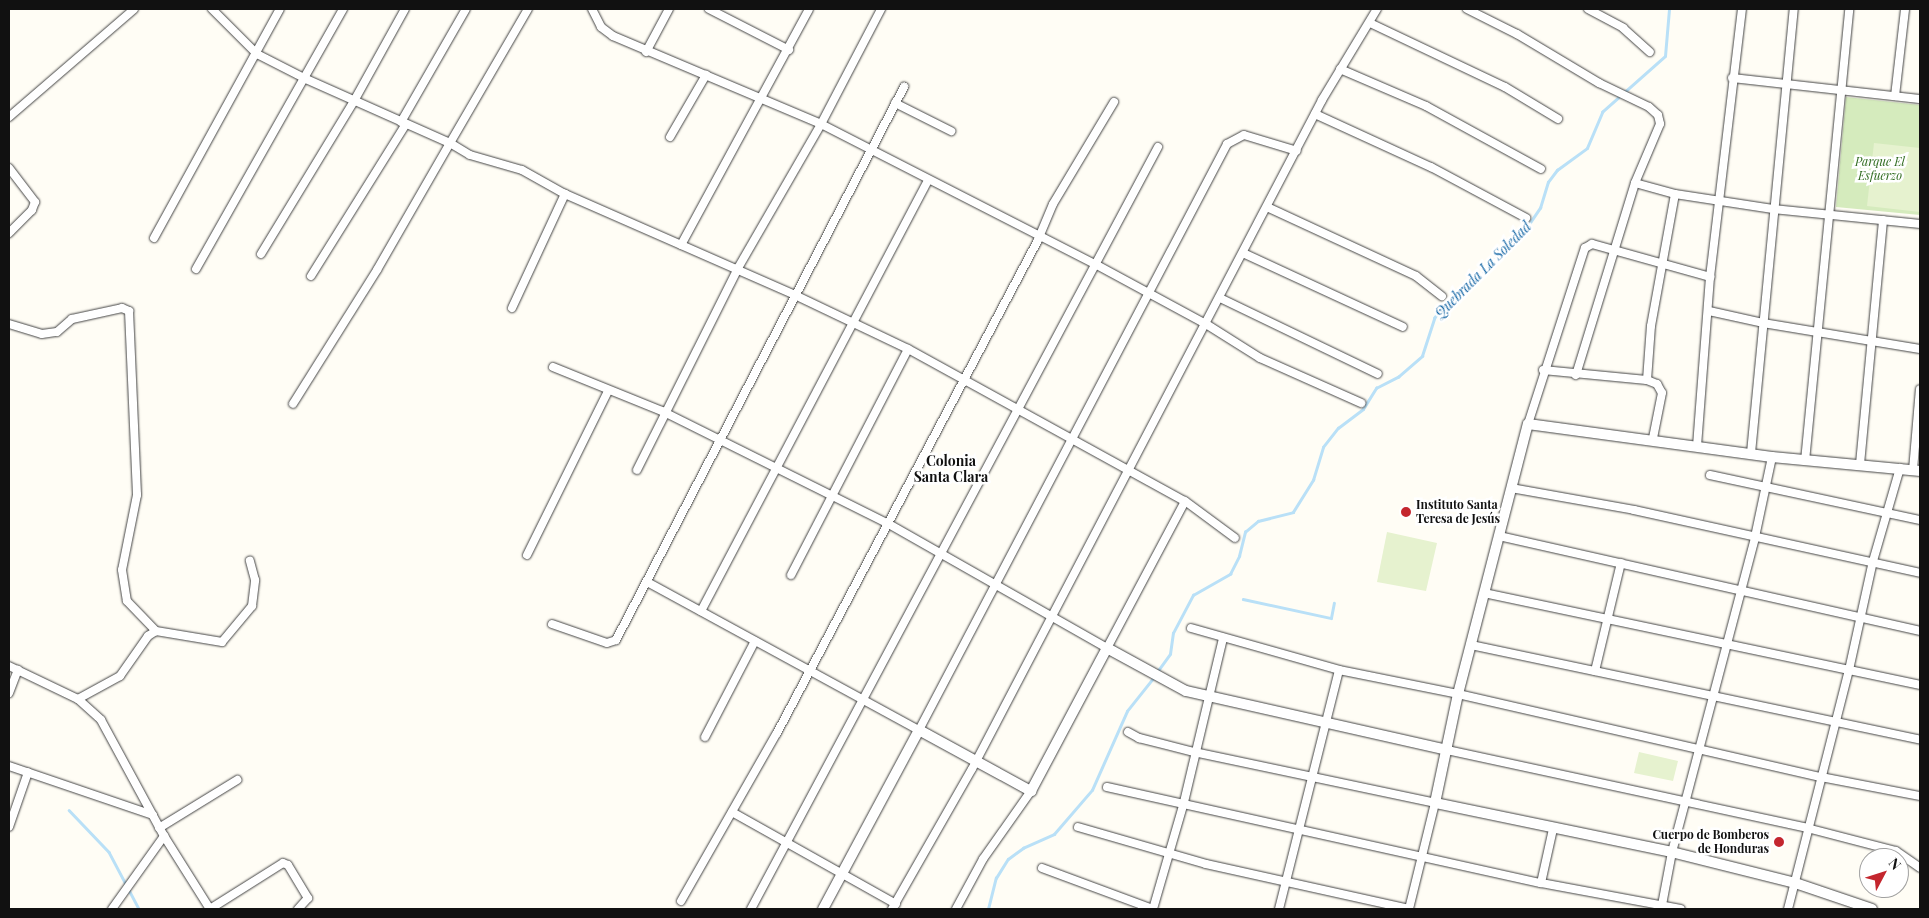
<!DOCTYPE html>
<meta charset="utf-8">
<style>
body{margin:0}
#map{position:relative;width:1929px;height:918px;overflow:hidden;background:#fffdf5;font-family:"Playfair Display",serif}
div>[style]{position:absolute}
.green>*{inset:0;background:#d5ebbd}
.pitch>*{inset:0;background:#e6f2cf}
.stream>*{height:2.5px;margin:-1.25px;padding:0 1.25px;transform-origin:1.25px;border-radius:1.25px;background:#b9e0f7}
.roads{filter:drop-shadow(0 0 1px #444) drop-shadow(0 0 1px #444)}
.minor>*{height:8px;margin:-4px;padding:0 4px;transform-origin:4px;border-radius:4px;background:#fff}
.tertiary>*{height:10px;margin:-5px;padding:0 5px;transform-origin:5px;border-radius:5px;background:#fff}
.dots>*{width:14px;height:14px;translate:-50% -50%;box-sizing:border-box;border:2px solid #fff;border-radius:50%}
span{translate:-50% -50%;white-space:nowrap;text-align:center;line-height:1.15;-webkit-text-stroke:5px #fff;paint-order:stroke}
.park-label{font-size:12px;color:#2f6b1f;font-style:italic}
.poi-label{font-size:12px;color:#111;font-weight:700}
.left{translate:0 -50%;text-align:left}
.right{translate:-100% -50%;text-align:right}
.water-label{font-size:14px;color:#1768a6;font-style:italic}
.neighbourhood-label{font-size:14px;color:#111;font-weight:700}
.frame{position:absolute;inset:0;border:10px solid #111;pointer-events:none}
.north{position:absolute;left:1859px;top:848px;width:50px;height:50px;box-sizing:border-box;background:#fff;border:1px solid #a0a0a0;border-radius:50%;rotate:50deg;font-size:14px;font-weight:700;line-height:20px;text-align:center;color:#111}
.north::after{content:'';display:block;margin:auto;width:18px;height:22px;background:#c4262e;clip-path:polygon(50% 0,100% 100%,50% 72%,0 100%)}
</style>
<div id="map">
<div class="green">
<div style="clip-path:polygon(1846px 97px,1920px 105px,1920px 215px,1836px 207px)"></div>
</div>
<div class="pitch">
<div style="clip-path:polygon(1874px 143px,1920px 148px,1920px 212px,1867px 206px)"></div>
<div style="clip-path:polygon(1387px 532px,1437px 543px,1426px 591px,1377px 582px)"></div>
<div style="clip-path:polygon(1639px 752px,1678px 761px,1673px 781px,1634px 773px)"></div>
</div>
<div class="stream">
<div style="left:1243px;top:599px;width:90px;rotate:12.2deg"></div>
<div style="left:1331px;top:618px;width:15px;rotate:-79deg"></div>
<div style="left:1157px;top:672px;width:22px;rotate:-54deg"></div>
<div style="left:1170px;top:654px;width:21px;rotate:-82deg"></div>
<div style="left:1173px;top:633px;width:43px;rotate:-62.2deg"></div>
<div style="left:1193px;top:595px;width:43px;rotate:-29.6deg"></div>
<div style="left:1230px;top:574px;width:20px;rotate:-63deg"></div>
<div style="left:1239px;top:556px;width:25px;rotate:-76deg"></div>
<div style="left:1245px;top:532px;width:17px;rotate:-40deg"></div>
<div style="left:1258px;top:521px;width:36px;rotate:-14deg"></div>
<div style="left:1293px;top:512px;width:38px;rotate:-58deg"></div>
<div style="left:1313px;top:480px;width:34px;rotate:-73deg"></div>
<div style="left:1323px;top:447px;width:24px;rotate:-52deg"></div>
<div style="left:1338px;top:428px;width:31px;rotate:-37deg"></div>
<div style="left:1363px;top:409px;width:25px;rotate:-58deg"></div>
<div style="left:1376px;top:388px;width:25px;rotate:-27deg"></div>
<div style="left:1398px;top:377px;width:32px;rotate:-41deg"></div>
<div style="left:1422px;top:356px;width:40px;rotate:-72deg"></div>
<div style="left:1434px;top:318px;width:11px;rotate:-52deg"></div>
<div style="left:1441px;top:309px;width:54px;rotate:-40.5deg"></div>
<div style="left:1482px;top:274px;width:54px;rotate:-49.5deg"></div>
<div style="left:1517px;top:233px;width:9px;rotate:-21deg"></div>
<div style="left:1525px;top:230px;width:27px;rotate:-56deg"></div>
<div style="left:1540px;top:208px;width:27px;rotate:-73deg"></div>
<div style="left:1548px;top:182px;width:15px;rotate:-53deg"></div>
<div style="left:1557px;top:170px;width:37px;rotate:-36deg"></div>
<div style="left:1587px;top:148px;width:39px;rotate:-67deg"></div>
<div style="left:1602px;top:112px;width:84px;rotate:-41.6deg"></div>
<div style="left:1665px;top:56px;width:47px;rotate:-85.1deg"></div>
<div style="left:69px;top:810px;width:58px;rotate:46.4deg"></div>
<div style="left:109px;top:852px;width:64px;rotate:62.2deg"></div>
<div style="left:988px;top:909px;width:32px;rotate:-76deg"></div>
<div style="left:996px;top:878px;width:22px;rotate:-58deg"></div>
<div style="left:1008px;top:859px;width:19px;rotate:-36deg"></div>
<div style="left:1023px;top:848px;width:34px;rotate:-24deg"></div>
<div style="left:1054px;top:834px;width:58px;rotate:-49.2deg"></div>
<div style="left:1092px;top:790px;width:86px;rotate:-66.1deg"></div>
<div style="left:1127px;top:711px;width:43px;rotate:-51.5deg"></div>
</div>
<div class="roads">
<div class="minor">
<div style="left:212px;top:9px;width:64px;rotate:45deg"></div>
<div style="left:257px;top:54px;width:55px;rotate:27deg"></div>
<div style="left:306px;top:79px;width:158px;rotate:24deg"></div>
<div style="left:450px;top:143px;width:146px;rotate:119.9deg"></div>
<div style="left:377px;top:270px;width:158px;rotate:122.1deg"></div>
<div style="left:528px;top:9px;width:155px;rotate:120.2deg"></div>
<div style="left:450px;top:143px;width:23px;rotate:31deg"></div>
<div style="left:470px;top:155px;width:54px;rotate:16.1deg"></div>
<div style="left:522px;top:170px;width:49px;rotate:29.2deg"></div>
<div style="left:565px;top:194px;width:251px;rotate:23.7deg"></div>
<div style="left:795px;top:295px;width:125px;rotate:25.5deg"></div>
<div style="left:908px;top:349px;width:316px;rotate:28.8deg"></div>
<div style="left:1185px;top:501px;width:62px;rotate:36.5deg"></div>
<div style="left:592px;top:9px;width:20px;rotate:63deg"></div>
<div style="left:601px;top:27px;width:15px;rotate:37deg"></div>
<div style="left:613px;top:36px;width:226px;rotate:22.9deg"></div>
<div style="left:821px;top:124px;width:308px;rotate:27.1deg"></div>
<div style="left:1095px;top:264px;width:126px;rotate:28.4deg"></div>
<div style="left:1206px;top:324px;width:64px;rotate:32.2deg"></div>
<div style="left:1260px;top:358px;width:111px;rotate:24deg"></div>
<div style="left:709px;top:9px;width:90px;rotate:27.1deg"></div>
<div style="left:1467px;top:9px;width:56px;rotate:26.6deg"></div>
<div style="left:1517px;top:34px;width:96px;rotate:30.9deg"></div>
<div style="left:1599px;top:83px;width:55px;rotate:25.6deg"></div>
<div style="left:1649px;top:107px;width:12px;rotate:42deg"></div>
<div style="left:1658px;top:115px;width:9px;rotate:77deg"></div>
<div style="left:1660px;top:124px;width:64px;rotate:113deg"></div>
<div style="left:1635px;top:183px;width:201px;rotate:107.1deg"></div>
<div style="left:1588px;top:9px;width:40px;rotate:28deg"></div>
<div style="left:1623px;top:28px;width:36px;rotate:42deg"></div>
<div style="left:1370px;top:23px;width:149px;rotate:25.4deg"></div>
<div style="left:1505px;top:87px;width:62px;rotate:31.1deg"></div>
<div style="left:646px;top:52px;width:49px;rotate:-61.9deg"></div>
<div style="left:1340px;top:69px;width:94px;rotate:23.3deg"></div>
<div style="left:1426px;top:106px;width:131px;rotate:28.7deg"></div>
<div style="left:1732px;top:78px;width:189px;rotate:6.4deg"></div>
<div style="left:1895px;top:96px;width:88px;rotate:-83.4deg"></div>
<div style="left:895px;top:103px;width:63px;rotate:26.6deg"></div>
<div style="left:1315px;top:114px;width:128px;rotate:24.6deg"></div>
<div style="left:1431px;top:167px;width:108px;rotate:28.2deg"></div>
<div style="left:9px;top:117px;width:165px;rotate:-40.8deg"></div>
<div style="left:401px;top:122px;width:130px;rotate:-60.1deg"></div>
<div style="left:670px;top:137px;width:72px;rotate:-59.9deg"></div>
<div style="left:9px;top:168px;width:43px;rotate:52.6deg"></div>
<div style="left:35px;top:202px;width:9px;rotate:111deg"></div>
<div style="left:32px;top:210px;width:33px;rotate:135deg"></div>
<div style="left:1635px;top:183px;width:41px;rotate:15.4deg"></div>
<div style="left:1675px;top:194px;width:99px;rotate:8.7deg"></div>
<div style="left:1773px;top:209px;width:148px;rotate:5.8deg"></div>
<div style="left:1267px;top:207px;width:164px;rotate:24.8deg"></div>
<div style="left:1416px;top:276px;width:33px;rotate:38deg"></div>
<div style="left:154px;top:238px;width:261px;rotate:-61.2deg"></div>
<div style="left:681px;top:245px;width:268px;rotate:-61.5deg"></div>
<div style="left:1243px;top:253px;width:176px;rotate:24.8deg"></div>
<div style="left:261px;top:254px;width:179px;rotate:-58.7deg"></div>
<div style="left:354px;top:101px;width:105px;rotate:-61deg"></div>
<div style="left:196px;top:269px;width:299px;rotate:-60.5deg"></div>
<div style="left:311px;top:276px;width:179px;rotate:-58deg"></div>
<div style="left:1220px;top:298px;width:175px;rotate:25.7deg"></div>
<div style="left:512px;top:308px;width:126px;rotate:-65.1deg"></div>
<div style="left:1709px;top:311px;width:55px;rotate:12.5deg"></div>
<div style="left:1763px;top:323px;width:159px;rotate:9.4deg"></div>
<div style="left:9px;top:324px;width:34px;rotate:17deg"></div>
<div style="left:42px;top:334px;width:15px;rotate:-8deg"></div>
<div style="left:57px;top:332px;width:20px;rotate:-41deg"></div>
<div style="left:72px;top:319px;width:51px;rotate:-12.4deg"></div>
<div style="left:122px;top:308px;width:8px;rotate:23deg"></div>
<div style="left:129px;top:311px;width:184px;rotate:87.5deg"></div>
<div style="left:137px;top:495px;width:76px;rotate:101.3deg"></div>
<div style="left:122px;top:570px;width:31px;rotate:81deg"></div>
<div style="left:127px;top:601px;width:42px;rotate:46deg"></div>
<div style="left:553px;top:367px;width:118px;rotate:22deg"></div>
<div style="left:662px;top:411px;width:251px;rotate:26.5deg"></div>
<div style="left:887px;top:523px;width:253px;rotate:29.6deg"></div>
<div style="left:1107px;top:648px;width:166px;rotate:-62deg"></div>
<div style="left:1543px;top:370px;width:104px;rotate:5.5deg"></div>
<div style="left:1647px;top:380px;width:54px;rotate:-85.8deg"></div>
<div style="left:1651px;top:326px;width:134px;rotate:-79.7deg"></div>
<div style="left:1647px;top:380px;width:11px;rotate:22deg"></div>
<div style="left:1657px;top:384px;width:10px;rotate:61deg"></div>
<div style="left:1662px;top:393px;width:46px;rotate:101.3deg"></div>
<div style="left:1528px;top:424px;width:185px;rotate:-72.1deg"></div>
<div style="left:1585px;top:248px;width:8px;rotate:-30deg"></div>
<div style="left:1592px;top:244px;width:123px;rotate:15.6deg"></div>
<div style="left:1697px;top:446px;width:169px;rotate:-85.6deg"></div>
<div style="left:1710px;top:277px;width:270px;rotate:-83.2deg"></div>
<div style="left:1751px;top:453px;width:446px;rotate:-84.5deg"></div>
<div style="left:1805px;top:461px;width:454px;rotate:-84.4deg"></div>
<div style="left:1860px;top:464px;width:245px;rotate:-84.6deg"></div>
<div style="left:637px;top:470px;width:226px;rotate:-63.4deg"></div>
<div style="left:738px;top:268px;width:166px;rotate:-60deg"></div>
<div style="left:821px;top:124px;width:130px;rotate:-62.4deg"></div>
<div style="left:1913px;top:470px;width:81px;rotate:-85.1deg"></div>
<div style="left:1710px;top:475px;width:215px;rotate:12.1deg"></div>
<div style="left:1511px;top:488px;width:125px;rotate:10.1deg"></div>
<div style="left:1634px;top:510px;width:293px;rotate:12.4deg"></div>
<div style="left:1499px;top:536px;width:432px;rotate:12.7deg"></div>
<div style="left:527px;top:555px;width:183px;rotate:-63.7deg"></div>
<div style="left:791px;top:575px;width:254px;rotate:-62.6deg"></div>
<div style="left:647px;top:582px;width:310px;rotate:28.6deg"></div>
<div style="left:919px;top:730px;width:662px;rotate:-62.27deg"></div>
<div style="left:1227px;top:144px;width:19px;rotate:-28deg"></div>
<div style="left:1244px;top:135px;width:55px;rotate:16.8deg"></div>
<div style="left:1484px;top:593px;width:446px;rotate:11.9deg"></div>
<div style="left:701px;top:611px;width:487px;rotate:-62.2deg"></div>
<div style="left:552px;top:624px;width:58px;rotate:19.1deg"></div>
<div style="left:607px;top:643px;width:9px;rotate:-18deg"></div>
<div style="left:616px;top:640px;width:624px;rotate:-62.49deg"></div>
<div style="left:1191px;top:628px;width:154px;rotate:15.8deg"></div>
<div style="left:1339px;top:670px;width:121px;rotate:11.4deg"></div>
<div style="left:1458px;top:694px;width:372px;rotate:12.9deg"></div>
<div style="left:1821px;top:777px;width:101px;rotate:10.9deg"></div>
<div style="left:1471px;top:645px;width:459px;rotate:11.9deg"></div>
<div style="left:9px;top:666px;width:76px;rotate:25.6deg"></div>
<div style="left:78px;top:699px;width:31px;rotate:42deg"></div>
<div style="left:101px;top:720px;width:132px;rotate:61.5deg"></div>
<div style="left:164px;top:836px;width:86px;rotate:57.8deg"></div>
<div style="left:1595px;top:671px;width:111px;rotate:-76.5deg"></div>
<div style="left:9px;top:693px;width:25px;rotate:-69deg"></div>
<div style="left:78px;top:699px;width:48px;rotate:-28.7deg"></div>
<div style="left:120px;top:676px;width:49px;rotate:-55deg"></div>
<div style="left:148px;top:636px;width:9px;rotate:-32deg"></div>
<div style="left:156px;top:631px;width:67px;rotate:9.5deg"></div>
<div style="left:222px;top:642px;width:47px;rotate:-50.2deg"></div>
<div style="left:252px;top:606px;width:26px;rotate:-83deg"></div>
<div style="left:255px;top:580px;width:20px;rotate:-105deg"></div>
<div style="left:1128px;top:732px;width:13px;rotate:29deg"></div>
<div style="left:1139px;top:738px;width:57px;rotate:14.3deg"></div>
<div style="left:1194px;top:752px;width:246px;rotate:11.9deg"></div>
<div style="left:1435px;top:803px;width:109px;rotate:103.8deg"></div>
<div style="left:705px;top:737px;width:108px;rotate:-62.5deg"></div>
<div style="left:1447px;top:750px;width:368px;rotate:12.2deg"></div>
<div style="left:1807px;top:828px;width:92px;rotate:14.5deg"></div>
<div style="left:1896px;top:851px;width:29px;rotate:35deg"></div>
<div style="left:9px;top:766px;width:152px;rotate:18.8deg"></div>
<div style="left:1107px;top:787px;width:444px;rotate:12.5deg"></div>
<div style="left:1541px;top:883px;width:142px;rotate:10.5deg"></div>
<div style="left:732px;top:812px;width:188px;rotate:29.3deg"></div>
<div style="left:9px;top:827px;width:58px;rotate:-70.9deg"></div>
<div style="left:1078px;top:827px;width:133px;rotate:16.1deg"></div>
<div style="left:1206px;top:864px;width:208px;rotate:12.5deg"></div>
<div style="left:159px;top:828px;width:92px;rotate:-31.6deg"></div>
<div style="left:1042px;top:868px;width:118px;rotate:20.3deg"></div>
<div style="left:1153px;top:909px;width:111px;rotate:-73.8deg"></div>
<div style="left:1184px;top:802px;width:169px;rotate:-76.6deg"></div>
<div style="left:1541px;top:883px;width:55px;rotate:-77.5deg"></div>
<div style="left:681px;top:901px;width:193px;rotate:-60.3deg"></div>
<div style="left:777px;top:733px;width:556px;rotate:-62.1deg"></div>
<div style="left:1037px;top:242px;width:41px;rotate:-67.2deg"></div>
<div style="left:1053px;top:204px;width:119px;rotate:-59.1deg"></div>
<div style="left:1662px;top:905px;width:54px;rotate:-79.3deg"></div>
<div style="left:1672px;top:852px;width:326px;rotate:-75.2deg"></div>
<div style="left:1755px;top:537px;width:82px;rotate:-78deg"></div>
<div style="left:112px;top:909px;width:90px;rotate:-54.5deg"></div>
<div style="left:210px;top:909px;width:86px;rotate:-32.2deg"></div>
<div style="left:283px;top:863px;width:5px;rotate:22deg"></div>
<div style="left:288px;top:865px;width:39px;rotate:59deg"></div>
<div style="left:308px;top:898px;width:15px;rotate:132deg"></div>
<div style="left:751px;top:909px;width:864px;rotate:-61.89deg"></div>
<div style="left:892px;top:909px;width:161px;rotate:-60.3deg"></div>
<div style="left:972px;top:769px;width:755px;rotate:-62.38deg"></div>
<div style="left:1322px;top:100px;width:106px;rotate:-58.9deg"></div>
<div style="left:956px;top:909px;width:57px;rotate:-61.6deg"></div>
<div style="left:983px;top:859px;width:83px;rotate:-54.8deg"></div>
<div style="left:1279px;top:909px;width:246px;rotate:-75.9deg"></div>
<div style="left:1788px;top:909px;width:247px;rotate:-75.7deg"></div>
<div style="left:1849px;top:670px;width:112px;rotate:-77.6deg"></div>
<div style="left:1873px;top:561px;width:97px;rotate:-73.8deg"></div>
</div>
<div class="tertiary">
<div style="left:823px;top:909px;width:203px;rotate:-61.8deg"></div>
<div style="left:919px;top:730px;width:128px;rotate:28.6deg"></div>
<div style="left:1031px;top:791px;width:162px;rotate:-62deg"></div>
<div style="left:1107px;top:648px;width:90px;rotate:28.6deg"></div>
<div style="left:1186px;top:691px;width:268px;rotate:12.7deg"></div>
<div style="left:1872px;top:909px;width:81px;rotate:-161.3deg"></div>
<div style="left:1795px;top:883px;width:127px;rotate:-165.9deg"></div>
<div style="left:1672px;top:852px;width:242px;rotate:-168.3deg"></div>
<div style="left:1435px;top:803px;width:111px;rotate:-78.1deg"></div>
<div style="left:1458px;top:694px;width:279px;rotate:-75.5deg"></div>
<div style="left:1528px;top:424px;width:246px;rotate:7.7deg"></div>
<div style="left:1772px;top:457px;width:149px;rotate:5.4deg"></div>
</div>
</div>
<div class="dots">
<div style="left:1406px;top:512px;background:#c4262e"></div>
<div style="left:1779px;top:842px;background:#c4262e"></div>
</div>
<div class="park-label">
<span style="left:1880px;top:169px">Parque El<br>Esfuerzo</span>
</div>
<div class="poi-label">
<span class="left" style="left:1416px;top:512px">Instituto Santa<br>Teresa de Jesús</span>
<span class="right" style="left:1769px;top:842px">Cuerpo de Bomberos<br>de Honduras</span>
</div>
<div class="water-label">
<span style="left:1483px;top:270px;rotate:-45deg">Quebrada La Soledad</span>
</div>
<div class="neighbourhood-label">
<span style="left:951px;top:469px">Colonia<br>Santa Clara</span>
</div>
<div class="frame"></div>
<div class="north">N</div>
</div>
